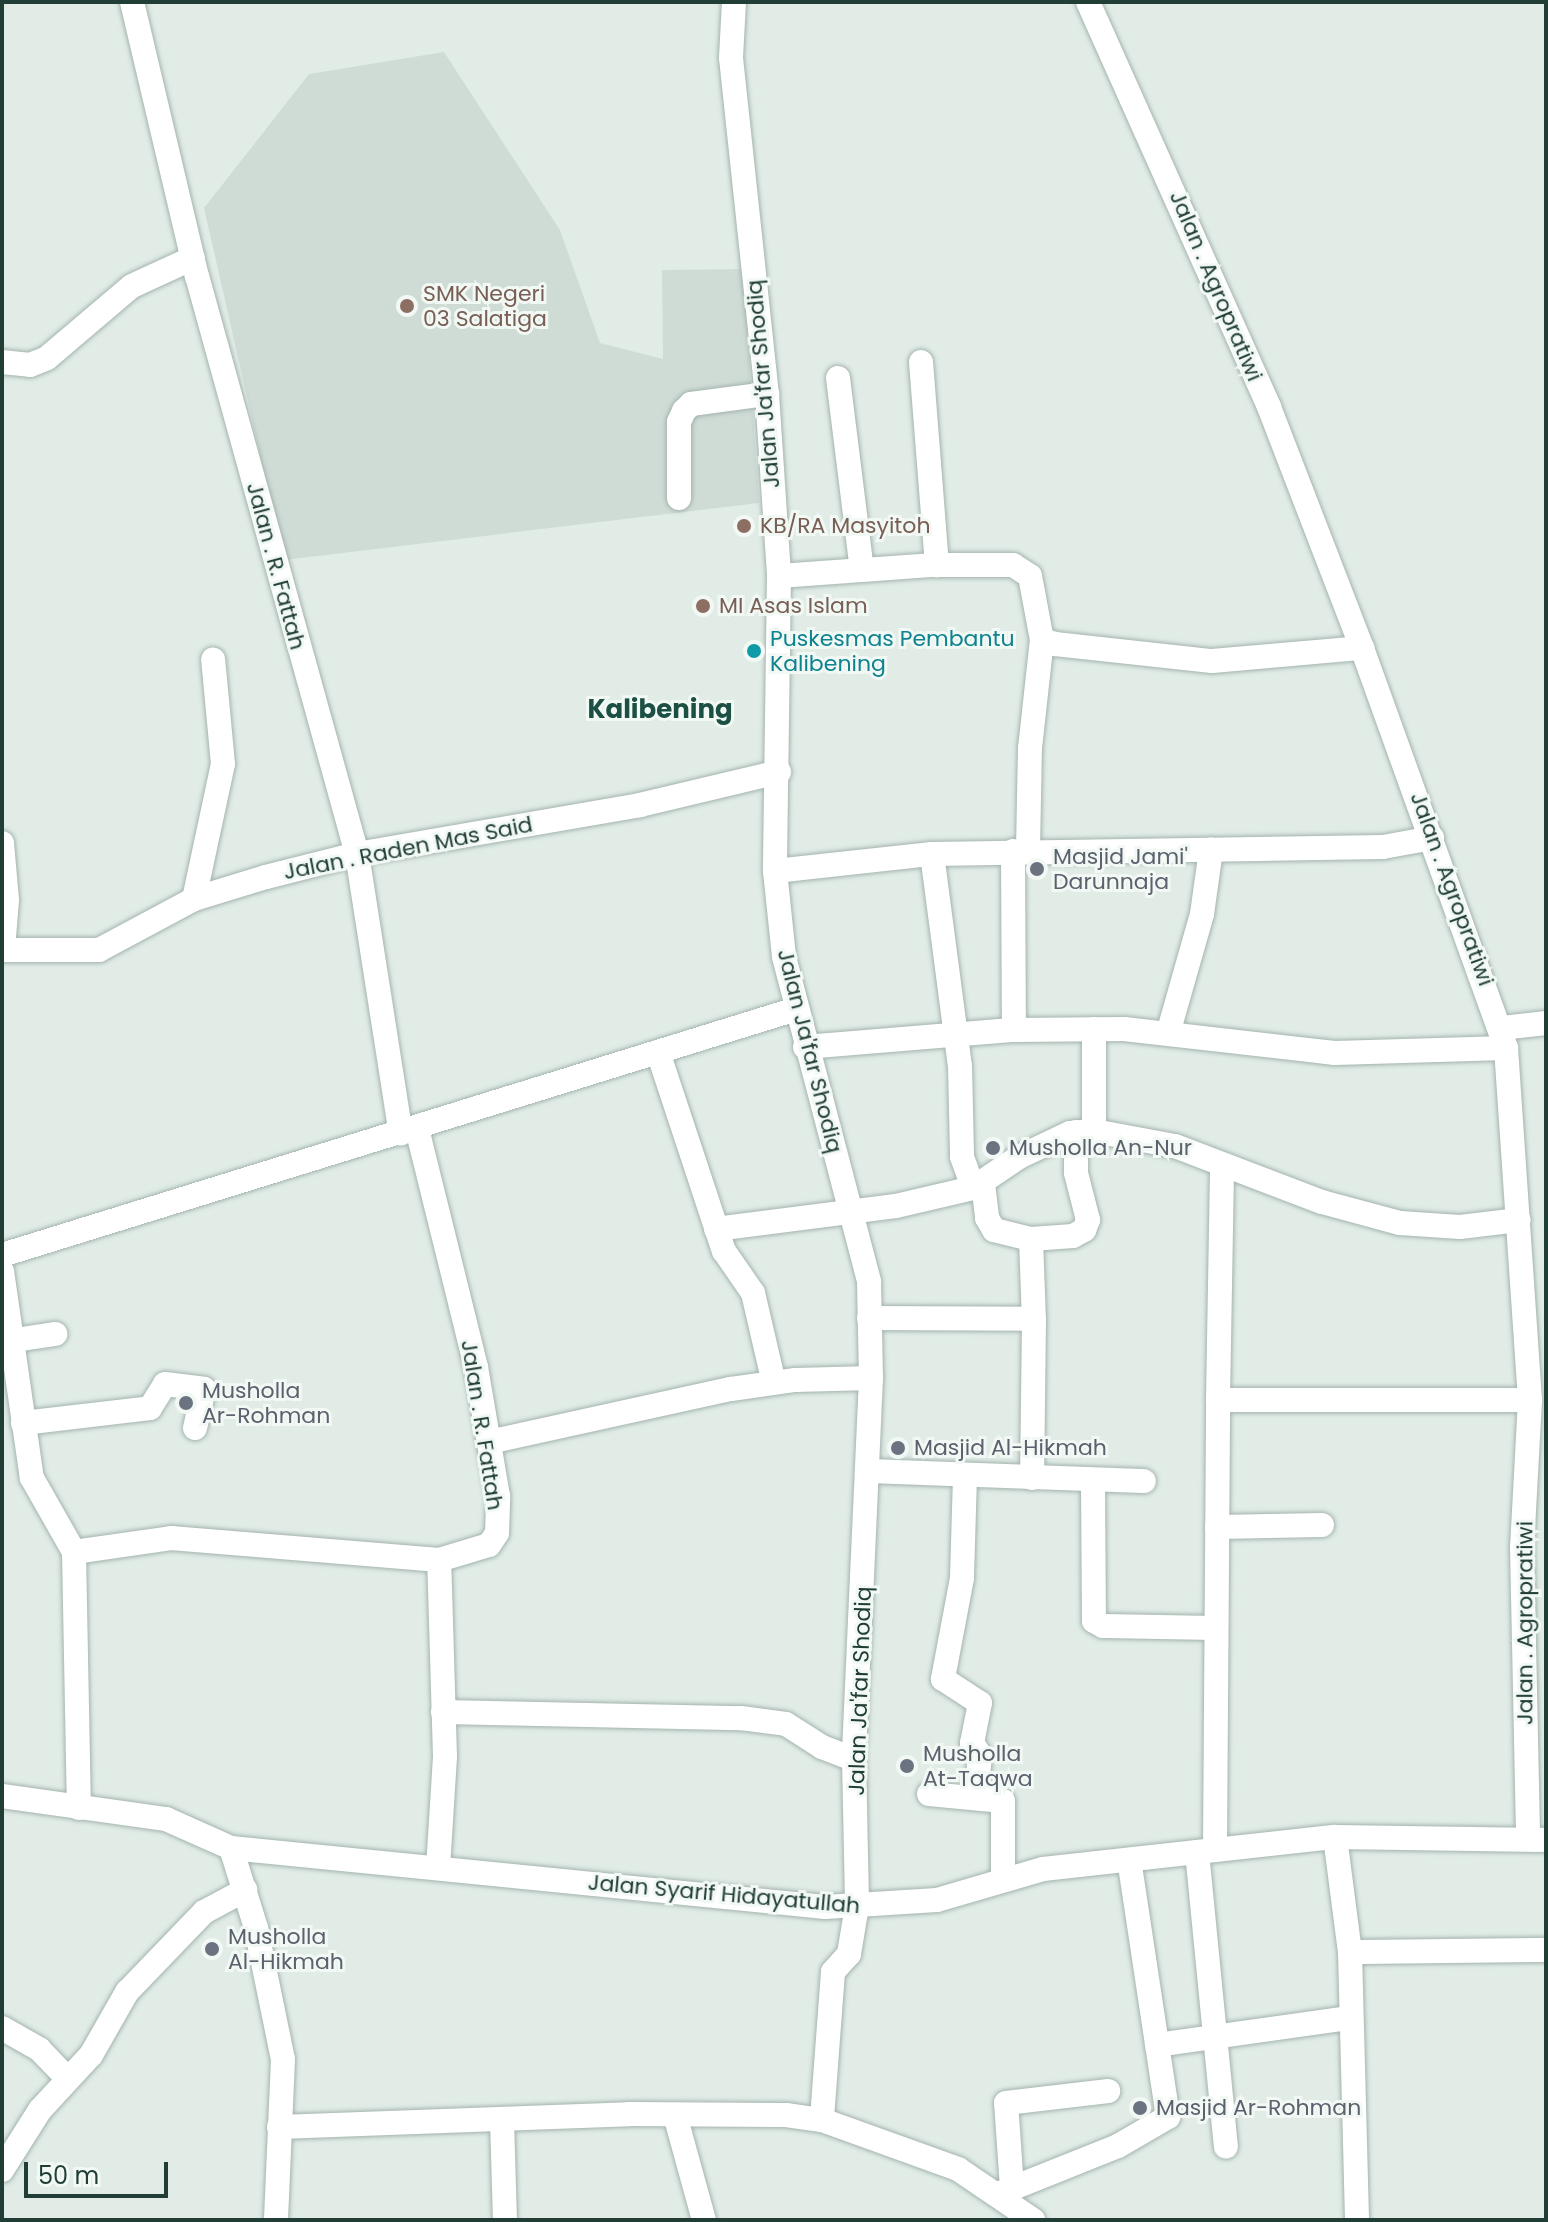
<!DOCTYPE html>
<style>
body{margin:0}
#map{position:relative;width:1548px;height:2222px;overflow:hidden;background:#e1ece7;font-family:Poppins,sans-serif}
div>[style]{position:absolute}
.built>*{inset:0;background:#cfdcd6}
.roads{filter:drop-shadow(0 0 2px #a4b4ae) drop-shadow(0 0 2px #a4b4ae)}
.minor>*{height:24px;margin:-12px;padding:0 12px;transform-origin:12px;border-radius:12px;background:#fff}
.dots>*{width:22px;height:22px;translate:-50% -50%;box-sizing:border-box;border:4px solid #f2f9f5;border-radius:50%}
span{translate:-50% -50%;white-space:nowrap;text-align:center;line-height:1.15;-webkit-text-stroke:6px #f2f9f5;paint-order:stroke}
.street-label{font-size:22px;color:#213e36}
.education-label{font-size:22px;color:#785e54}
.left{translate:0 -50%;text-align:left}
.culture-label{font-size:22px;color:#0d838f}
.worship-label{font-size:22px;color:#5b616d}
.quarter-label{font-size:26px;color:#1c5044;font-weight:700}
.frame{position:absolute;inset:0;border:4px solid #213e36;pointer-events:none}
.scale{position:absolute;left:24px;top:2162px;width:144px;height:36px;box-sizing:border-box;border:4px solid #213e36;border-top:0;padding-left:10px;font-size:24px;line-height:28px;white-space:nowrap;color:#213e36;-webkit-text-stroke:6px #f2f9f5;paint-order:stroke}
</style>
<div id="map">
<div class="built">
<div style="clip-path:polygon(444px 52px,560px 230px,600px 343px,663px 359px,662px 270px,743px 269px,759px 503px,284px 560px,204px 208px,309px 74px)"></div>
</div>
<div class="roads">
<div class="minor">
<div style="left:132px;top:2px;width:282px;rotate:76.7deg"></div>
<div style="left:197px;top:276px;width:600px;rotate:74.53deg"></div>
<div style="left:357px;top:854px;width:283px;rotate:81.1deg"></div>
<div style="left:734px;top:2px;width:56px;rotate:93.1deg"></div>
<div style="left:731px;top:58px;width:338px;rotate:83.9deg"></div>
<div style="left:767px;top:394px;width:182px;rotate:86.2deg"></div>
<div style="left:779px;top:576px;width:295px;rotate:90.8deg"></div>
<div style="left:775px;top:871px;width:86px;rotate:84deg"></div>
<div style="left:784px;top:957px;width:336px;rotate:75.3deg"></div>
<div style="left:869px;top:1282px;width:96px;rotate:88.8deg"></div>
<div style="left:871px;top:1378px;width:381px;rotate:92.6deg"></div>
<div style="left:854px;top:1759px;width:147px;rotate:88.8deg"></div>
<div style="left:857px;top:1906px;width:49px;rotate:99.5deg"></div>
<div style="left:849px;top:1954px;width:24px;rotate:132deg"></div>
<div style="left:833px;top:1972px;width:148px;rotate:94.3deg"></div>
<div style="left:1088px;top:2px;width:444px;rotate:65.9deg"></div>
<div style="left:1269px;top:407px;width:258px;rotate:68.9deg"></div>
<div style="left:1362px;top:648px;width:425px;rotate:70.2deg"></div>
<div style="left:1506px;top:1048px;width:353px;rotate:86.1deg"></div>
<div style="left:1530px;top:1400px;width:147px;rotate:93.1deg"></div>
<div style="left:1522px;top:1547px;width:292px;rotate:88.8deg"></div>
<div style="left:2px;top:362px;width:28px;rotate:6deg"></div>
<div style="left:30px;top:365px;width:18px;rotate:-22deg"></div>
<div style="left:47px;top:358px;width:111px;rotate:-40.3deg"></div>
<div style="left:132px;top:286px;width:67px;rotate:-24.7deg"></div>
<div style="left:921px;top:362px;width:204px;rotate:85.5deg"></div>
<div style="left:838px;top:378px;width:193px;rotate:82.9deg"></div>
<div style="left:679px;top:498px;width:76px;rotate:-90deg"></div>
<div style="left:679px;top:422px;width:12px;rotate:-66deg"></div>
<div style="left:684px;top:411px;width:10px;rotate:-45deg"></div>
<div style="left:691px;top:404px;width:77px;rotate:-7.5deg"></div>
<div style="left:779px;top:576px;width:152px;rotate:-4.1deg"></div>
<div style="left:931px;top:565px;width:82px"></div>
<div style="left:1013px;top:565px;width:20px;rotate:33deg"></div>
<div style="left:1030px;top:576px;width:65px;rotate:79.4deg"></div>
<div style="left:1042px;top:640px;width:14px;rotate:17deg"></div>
<div style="left:1055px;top:644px;width:158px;rotate:6.2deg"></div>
<div style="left:1212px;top:661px;width:151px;rotate:-5deg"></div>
<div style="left:2px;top:843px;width:57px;rotate:85deg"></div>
<div style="left:7px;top:900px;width:50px;rotate:94.6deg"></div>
<div style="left:1028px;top:850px;width:102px;rotate:-88.9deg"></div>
<div style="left:1030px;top:748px;width:109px;rotate:-83.7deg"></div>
<div style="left:1013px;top:851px;width:179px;rotate:89.7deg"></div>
<div style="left:932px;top:854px;width:214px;rotate:82.5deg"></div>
<div style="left:960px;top:1066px;width:91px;rotate:88.7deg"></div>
<div style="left:962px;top:1157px;width:33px;rotate:70deg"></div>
<div style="left:775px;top:871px;width:158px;rotate:-6.2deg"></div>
<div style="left:932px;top:854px;width:451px;rotate:-0.9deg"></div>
<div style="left:1383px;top:847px;width:50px;rotate:-10.4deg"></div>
<div style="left:194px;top:899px;width:138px;rotate:-77.9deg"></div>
<div style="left:223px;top:764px;width:105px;rotate:-95.4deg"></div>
<div style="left:2px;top:950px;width:97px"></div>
<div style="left:99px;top:950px;width:108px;rotate:-28.2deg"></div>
<div style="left:194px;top:899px;width:75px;rotate:-17deg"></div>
<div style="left:266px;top:877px;width:94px;rotate:-14.2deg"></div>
<div style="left:357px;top:854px;width:287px;rotate:-9.8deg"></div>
<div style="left:640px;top:805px;width:143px;rotate:-13.4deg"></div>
<div style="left:1501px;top:1028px;width:45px;rotate:-6.3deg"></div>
<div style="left:1094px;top:1029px;width:102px;rotate:90deg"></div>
<div style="left:1169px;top:1030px;width:121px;rotate:-74.1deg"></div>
<div style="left:1202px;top:914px;width:65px;rotate:-82deg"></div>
<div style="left:805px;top:1047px;width:210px;rotate:-4.7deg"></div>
<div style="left:1014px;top:1030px;width:110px;rotate:-0.5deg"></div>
<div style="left:1124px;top:1029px;width:212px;rotate:6.5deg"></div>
<div style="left:1335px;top:1053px;width:171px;rotate:-1.7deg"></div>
<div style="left:658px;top:1052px;width:210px;rotate:71.7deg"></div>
<div style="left:724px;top:1251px;width:51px;rotate:55.4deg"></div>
<div style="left:753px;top:1293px;width:92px;rotate:76.9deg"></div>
<div style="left:983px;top:1184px;width:34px;rotate:83deg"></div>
<div style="left:987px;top:1218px;width:14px;rotate:60deg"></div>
<div style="left:994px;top:1230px;width:38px;rotate:14deg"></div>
<div style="left:1031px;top:1239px;width:80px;rotate:87.9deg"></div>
<div style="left:716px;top:1229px;width:181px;rotate:-7.3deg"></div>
<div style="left:896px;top:1206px;width:79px;rotate:-13.2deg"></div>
<div style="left:973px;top:1188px;width:55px;rotate:-34deg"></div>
<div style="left:1019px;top:1157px;width:56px;rotate:-25.2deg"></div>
<div style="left:1070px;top:1133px;width:24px;rotate:-5deg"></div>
<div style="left:1094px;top:1131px;width:82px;rotate:10.5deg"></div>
<div style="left:1175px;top:1146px;width:157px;rotate:20.9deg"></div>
<div style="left:1322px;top:1202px;width:81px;rotate:15.1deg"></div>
<div style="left:1400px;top:1223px;width:60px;rotate:3.8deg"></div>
<div style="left:1460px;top:1227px;width:59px;rotate:-6.8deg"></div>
<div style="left:1031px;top:1239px;width:42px;rotate:-4.1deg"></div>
<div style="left:1073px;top:1236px;width:13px;rotate:-29deg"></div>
<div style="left:1084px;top:1230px;width:11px;rotate:-68deg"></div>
<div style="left:1088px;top:1220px;width:49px;rotate:-104.3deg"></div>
<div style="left:1076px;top:1173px;width:41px;rotate:-90deg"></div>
<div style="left:2px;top:1255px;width:831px;rotate:-17.21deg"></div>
<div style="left:2px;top:1271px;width:209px;rotate:81.8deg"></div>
<div style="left:32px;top:1478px;width:85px;rotate:60.4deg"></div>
<div style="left:74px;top:1552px;width:256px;rotate:88.9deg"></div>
<div style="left:869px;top:1318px;width:165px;rotate:0.3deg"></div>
<div style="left:1034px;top:1319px;width:159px;rotate:90.7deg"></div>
<div style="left:2px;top:1342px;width:54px;rotate:-8.6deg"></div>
<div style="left:1218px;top:1400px;width:234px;rotate:-89deg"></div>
<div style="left:23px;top:1423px;width:128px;rotate:-6.7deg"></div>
<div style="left:150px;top:1408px;width:28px;rotate:-58deg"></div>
<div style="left:165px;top:1384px;width:39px;rotate:7deg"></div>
<div style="left:204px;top:1389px;width:40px;rotate:103deg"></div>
<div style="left:489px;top:1442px;width:248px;rotate:-12.4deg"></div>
<div style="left:731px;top:1389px;width:65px;rotate:-8deg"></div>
<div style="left:795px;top:1380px;width:76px;rotate:-1.5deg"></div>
<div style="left:867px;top:1471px;width:277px;rotate:2.1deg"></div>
<div style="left:965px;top:1476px;width:102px;rotate:91.7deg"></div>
<div style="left:962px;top:1578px;width:103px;rotate:100.7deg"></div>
<div style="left:943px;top:1679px;width:44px;rotate:33deg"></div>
<div style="left:980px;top:1703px;width:41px;rotate:101.3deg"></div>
<div style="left:972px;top:1743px;width:14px;rotate:56deg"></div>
<div style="left:980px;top:1755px;width:43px;rotate:95.3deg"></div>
<div style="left:1093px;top:1482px;width:139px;rotate:89.6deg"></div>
<div style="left:1094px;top:1621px;width:10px;rotate:29deg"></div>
<div style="left:1103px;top:1626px;width:113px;rotate:1deg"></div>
<div style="left:1217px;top:1527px;width:105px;rotate:-1.1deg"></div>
<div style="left:74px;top:1552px;width:98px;rotate:-8.2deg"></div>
<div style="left:171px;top:1538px;width:269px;rotate:4.7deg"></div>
<div style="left:439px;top:1560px;width:52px;rotate:-16.7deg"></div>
<div style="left:489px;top:1545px;width:14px;rotate:-56deg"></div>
<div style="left:497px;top:1533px;width:37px;rotate:-88deg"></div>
<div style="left:498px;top:1496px;width:131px;rotate:-99.7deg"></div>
<div style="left:476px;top:1367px;width:245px;rotate:-103.9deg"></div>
<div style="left:443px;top:1712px;width:298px;rotate:1.2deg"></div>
<div style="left:741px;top:1718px;width:45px;rotate:7.6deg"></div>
<div style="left:786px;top:1724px;width:43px;rotate:32.6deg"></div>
<div style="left:822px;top:1747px;width:34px;rotate:21deg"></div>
<div style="left:929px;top:1794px;width:74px;rotate:5.4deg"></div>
<div style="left:1003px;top:1801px;width:77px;rotate:90deg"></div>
<div style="left:2px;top:1796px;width:166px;rotate:8deg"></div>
<div style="left:166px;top:1819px;width:71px;rotate:24deg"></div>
<div style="left:231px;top:1848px;width:597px;rotate:5.67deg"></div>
<div style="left:825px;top:1907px;width:112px;rotate:-3.6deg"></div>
<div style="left:937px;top:1900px;width:110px;rotate:-16.3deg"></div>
<div style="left:1043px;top:1869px;width:294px;rotate:-6.3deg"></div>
<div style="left:1335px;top:1837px;width:211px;rotate:0.8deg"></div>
<div style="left:1335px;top:1837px;width:116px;rotate:82.6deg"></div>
<div style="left:1350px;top:1952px;width:268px;rotate:88.5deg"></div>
<div style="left:231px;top:1848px;width:84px;rotate:72.6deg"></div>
<div style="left:256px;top:1928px;width:134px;rotate:78.4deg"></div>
<div style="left:283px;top:2059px;width:161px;rotate:92.5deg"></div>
<div style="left:1215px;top:1849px;width:449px;rotate:-89.6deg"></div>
<div style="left:1218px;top:1400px;width:312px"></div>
<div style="left:1197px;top:1852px;width:296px;rotate:84.4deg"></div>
<div style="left:438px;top:1868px;width:111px;rotate:-86.4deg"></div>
<div style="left:445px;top:1757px;width:197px;rotate:-91.7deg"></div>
<div style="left:1350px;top:1952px;width:196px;rotate:-0.6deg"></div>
<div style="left:2px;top:2028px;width:43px;rotate:29.6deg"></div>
<div style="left:39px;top:2049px;width:40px;rotate:46deg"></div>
<div style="left:1157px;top:2045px;width:195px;rotate:-8deg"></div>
<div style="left:675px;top:2115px;width:109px;rotate:74.6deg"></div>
<div style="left:502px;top:2120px;width:100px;rotate:88.3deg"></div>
<div style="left:279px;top:2127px;width:350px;rotate:-2.1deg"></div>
<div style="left:629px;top:2114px;width:157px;rotate:0.4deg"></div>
<div style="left:786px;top:2115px;width:36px;rotate:8deg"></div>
<div style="left:822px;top:2120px;width:145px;rotate:19.8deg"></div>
<div style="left:958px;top:2169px;width:91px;rotate:34.2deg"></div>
<div style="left:2px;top:2170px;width:71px;rotate:-57.7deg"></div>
<div style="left:40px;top:2110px;width:75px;rotate:-47.2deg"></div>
<div style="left:91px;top:2055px;width:73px;rotate:-60.3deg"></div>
<div style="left:127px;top:1992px;width:111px;rotate:-46.1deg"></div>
<div style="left:204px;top:1912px;width:47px;rotate:-28.2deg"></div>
<div style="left:1012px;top:2188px;width:85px;rotate:-94deg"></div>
<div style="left:1006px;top:2103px;width:103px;rotate:-6.7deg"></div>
<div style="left:998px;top:2194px;width:129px;rotate:-21.8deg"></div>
<div style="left:1118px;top:2146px;width:58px;rotate:-30.1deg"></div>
<div style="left:1168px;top:2117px;width:260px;rotate:-98.6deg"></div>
</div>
</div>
<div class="dots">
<div style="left:407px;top:306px;background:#8d6e63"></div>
<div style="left:744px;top:526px;background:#8d6e63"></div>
<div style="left:703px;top:606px;background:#8d6e63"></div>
<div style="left:754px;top:651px;background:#0f9aa8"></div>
<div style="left:1037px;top:869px;background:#6b7280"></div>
<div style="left:993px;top:1148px;background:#6b7280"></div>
<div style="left:186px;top:1403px;background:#6b7280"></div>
<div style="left:898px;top:1448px;background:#6b7280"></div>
<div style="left:907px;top:1766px;background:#6b7280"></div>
<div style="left:212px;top:1949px;background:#6b7280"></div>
<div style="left:1140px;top:2108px;background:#6b7280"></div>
</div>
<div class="street-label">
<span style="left:1216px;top:286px;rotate:67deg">Jalan . Agropratiwi</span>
<span style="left:763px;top:384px;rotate:-95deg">Jalan Ja'far Shodiq</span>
<span style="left:276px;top:566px;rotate:75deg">Jalan . R. Fattah</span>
<span style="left:408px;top:848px;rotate:-11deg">Jalan . Raden Mas Said</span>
<span style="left:1452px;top:889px;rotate:70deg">Jalan . Agropratiwi</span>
<span style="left:810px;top:1051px;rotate:76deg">Jalan Ja'far Shodiq</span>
<span style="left:482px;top:1425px;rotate:81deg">Jalan . R. Fattah</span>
<span style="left:1525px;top:1623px;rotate:-90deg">Jalan . Agropratiwi</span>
<span style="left:860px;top:1691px;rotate:-88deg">Jalan Ja'far Shodiq</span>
<span style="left:724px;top:1894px;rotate:5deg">Jalan Syarif Hidayatullah</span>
</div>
<div class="education-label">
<span class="left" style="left:423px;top:306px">SMK Negeri<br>03 Salatiga</span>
<span class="left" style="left:760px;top:526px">KB/RA Masyitoh</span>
<span class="left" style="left:719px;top:606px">MI Asas Islam</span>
</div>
<div class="culture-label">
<span class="left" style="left:770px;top:651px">Puskesmas Pembantu<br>Kalibening</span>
</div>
<div class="worship-label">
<span class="left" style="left:1053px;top:869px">Masjid Jami'<br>Darunnaja</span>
<span class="left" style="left:1009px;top:1148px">Musholla An-Nur</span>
<span class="left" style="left:202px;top:1403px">Musholla<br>Ar-Rohman</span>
<span class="left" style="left:914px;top:1448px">Masjid Al-Hikmah</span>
<span class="left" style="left:923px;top:1766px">Musholla<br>At-Taqwa</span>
<span class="left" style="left:228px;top:1949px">Musholla<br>Al-Hikmah</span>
<span class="left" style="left:1156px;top:2108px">Masjid Ar-Rohman</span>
</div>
<div class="quarter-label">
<span style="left:660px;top:710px">Kalibening</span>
</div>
<div class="frame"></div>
<div class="scale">50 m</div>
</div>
